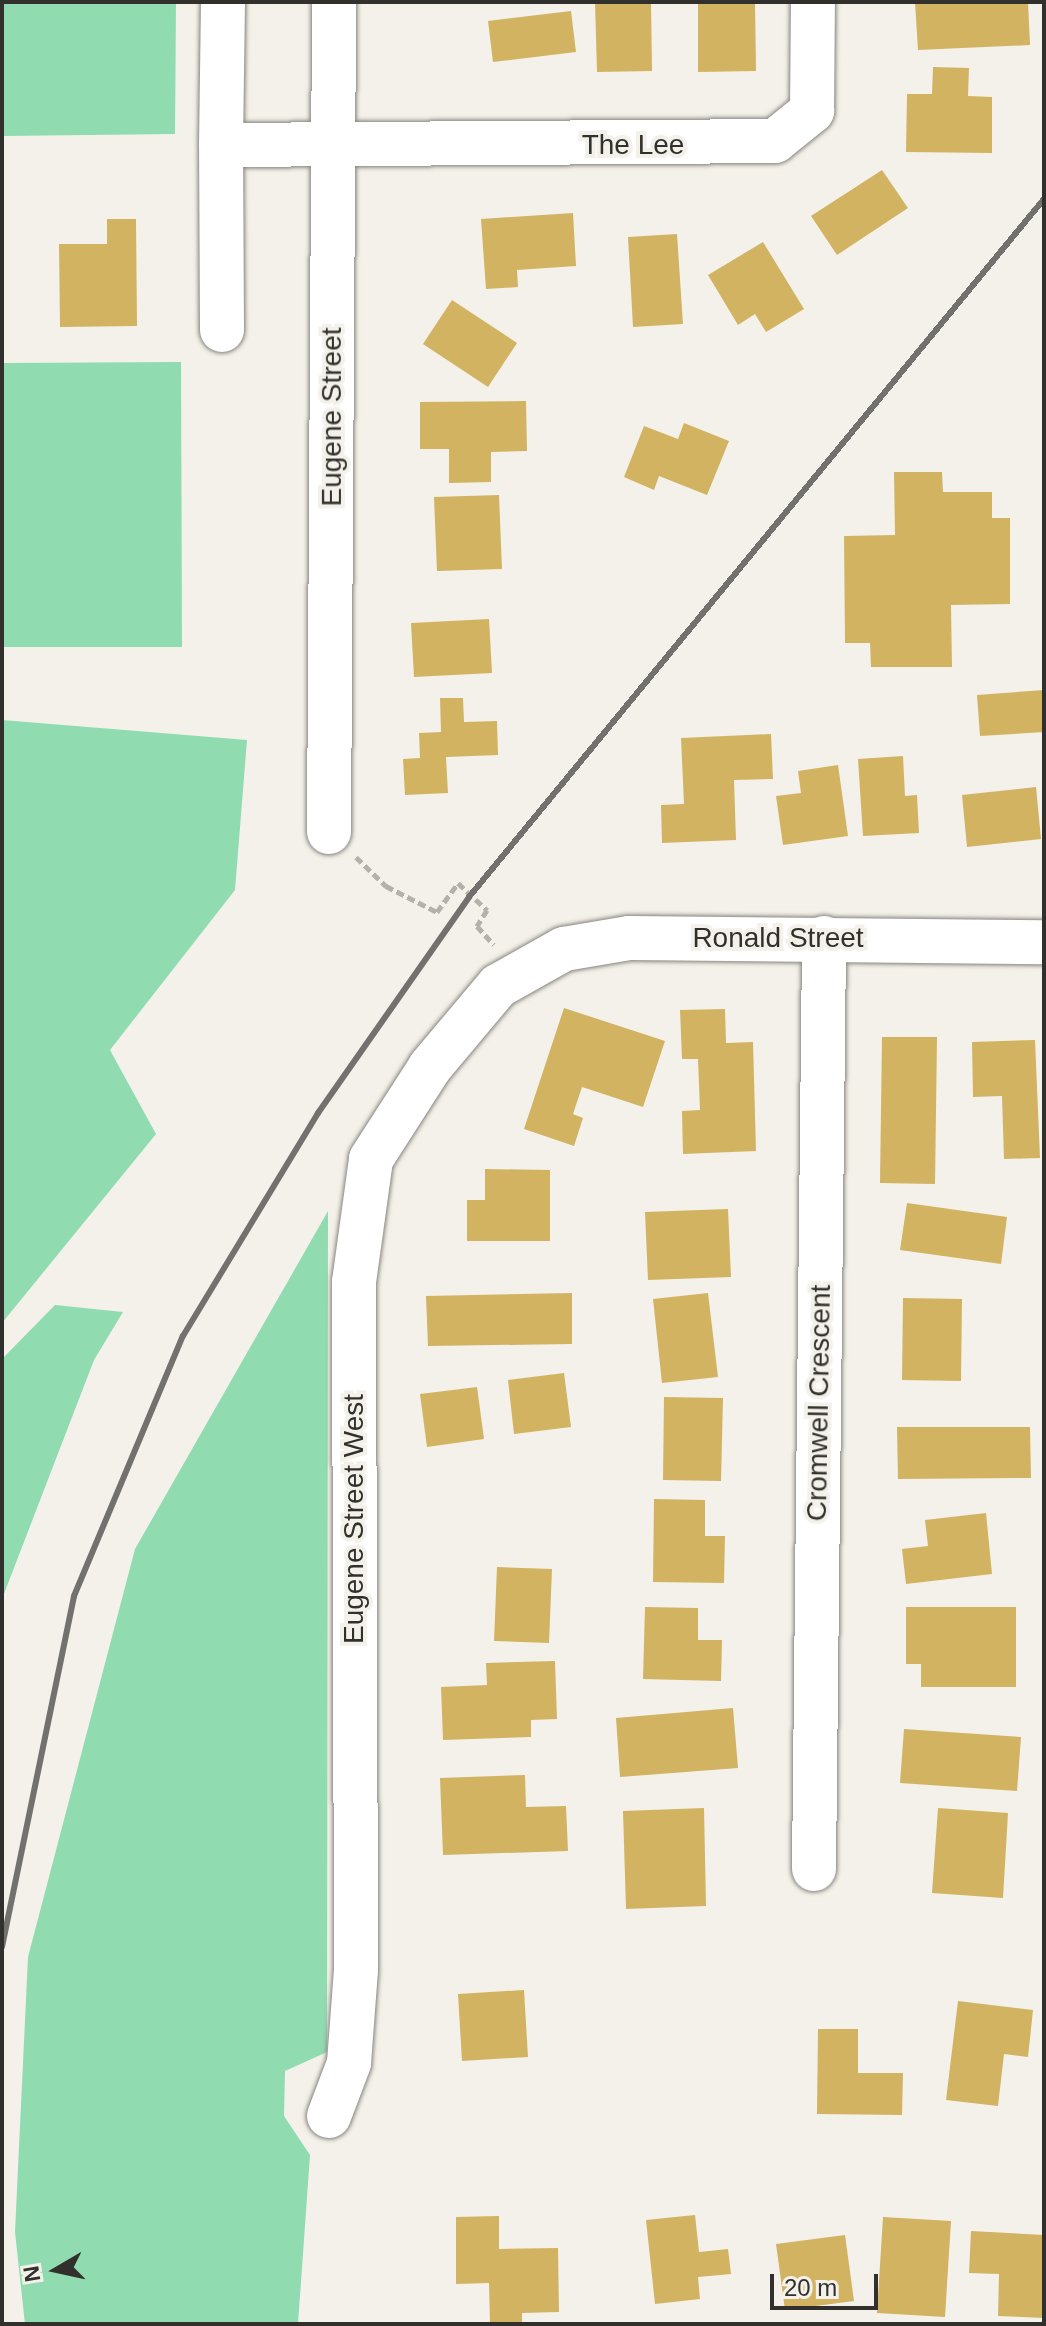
<!DOCTYPE html>
<style>
body{margin:0}
#map{position:relative;width:1046px;height:2326px;overflow:hidden;background:#f4f1ea;font-family:Helvetica,sans-serif}
div>[style]{position:absolute}
.green>*{inset:0;background:#90dbb0}
.building>*{inset:0;background:#d1b362}
.path>*{height:5px;margin-top:-2.5px;transform-origin:0;background:repeating-linear-gradient(90deg,#b3b1ab 0 8px,transparent 0 12px)}
.roads{filter:drop-shadow(0 0 2px #88857f) drop-shadow(0 0 2px #88857f)}
.minor>*{height:44px;margin:-22px;padding:0 22px;transform-origin:22px;border-radius:22px;background:#fff}
.rail>*{height:6px;margin:-3px;padding:0 3px;transform-origin:3px;border-radius:3px;background:#73716d}
span{translate:-50% -50%;white-space:nowrap;text-align:center;line-height:1.15;-webkit-text-stroke:8px #f4f1ea;paint-order:stroke}
.street-label{font-size:28px;color:#31302d}
.frame{position:absolute;inset:0;border:4px solid #31302d;pointer-events:none}
.north{position:absolute;left:16px;top:2230px;width:80px;height:80px;-webkit-text-stroke:6px #f4f1ea;paint-order:stroke;rotate:261deg;font-size:22px;font-weight:700;line-height:32px;text-align:center;color:#31302d}
.north::after{content:'';display:block;margin:auto;width:28px;height:36px;background:#31302d;clip-path:polygon(50% 0,100% 100%,50% 72%,0 100%)}
.scale{position:absolute;left:770px;top:2274px;width:108px;height:36px;box-sizing:border-box;border:4px solid #31302d;border-top:0;padding-left:10px;font-size:24px;line-height:28px;white-space:nowrap;color:#31302d;-webkit-text-stroke:6px #f4f1ea;paint-order:stroke}
</style>
<div id="map">
<div class="green">
<div style="clip-path:polygon(2px 2px,176px 2px,175px 134px,2px 136px)"></div>
<div style="clip-path:polygon(181px 362px,182px 647px,2px 647px,2px 363px)"></div>
<div style="clip-path:polygon(2px 720px,247px 740px,235px 890px,110px 1050px,156px 1134px,2px 1323px)"></div>
<div style="clip-path:polygon(328px 1211px,327px 2052px,285px 2071px,284px 2116px,310px 2155px,298px 2324px,25px 2324px,15px 2232px,28px 1957px,135px 1549px)"></div>
<div style="clip-path:polygon(55px 1305px,123px 1312px,94px 1360px,2px 1599px,2px 1359px)"></div>
</div>
<div class="building">
<div style="clip-path:polygon(595px 2px,651px 2px,652px 71px,597px 72px)"></div>
<div style="clip-path:polygon(698px 2px,755px 2px,756px 71px,698px 72px)"></div>
<div style="clip-path:polygon(915px 2px,1028px 2px,1030px 45px,918px 50px)"></div>
<div style="clip-path:polygon(571px 11px,576px 52px,493px 62px,488px 21px)"></div>
<div style="clip-path:polygon(933px 67px,969px 68px,968px 96px,992px 97px,992px 153px,906px 152px,907px 94px,932px 94px)"></div>
<div style="clip-path:polygon(882px 170px,908px 208px,837px 255px,811px 216px)"></div>
<div style="clip-path:polygon(573px 213px,576px 266px,517px 270px,518px 287px,486px 289px,481px 219px)"></div>
<div style="clip-path:polygon(107px 219px,136px 219px,137px 326px,60px 327px,59px 244px,107px 244px)"></div>
<div style="clip-path:polygon(677px 234px,683px 324px,633px 327px,628px 237px)"></div>
<div style="clip-path:polygon(763px 242px,804px 309px,766px 332px,755px 314px,738px 325px,708px 275px)"></div>
<div style="clip-path:polygon(452px 300px,517px 343px,488px 387px,423px 344px)"></div>
<div style="clip-path:polygon(526px 401px,527px 451px,491px 452px,491px 482px,449px 483px,449px 449px,420px 449px,420px 402px)"></div>
<div style="clip-path:polygon(684px 423px,729px 441px,707px 495px,659px 476px,654px 490px,624px 477px,644px 426px,678px 439px)"></div>
<div style="clip-path:polygon(894px 472px,942px 472px,943px 492px,992px 492px,992px 518px,1010px 518px,1010px 604px,951px 605px,952px 667px,871px 667px,870px 643px,845px 643px,844px 536px,895px 535px)"></div>
<div style="clip-path:polygon(499px 495px,502px 569px,437px 571px,434px 497px)"></div>
<div style="clip-path:polygon(489px 619px,492px 673px,414px 677px,411px 623px)"></div>
<div style="clip-path:polygon(1044px 690px,1044px 732px,980px 736px,977px 695px)"></div>
<div style="clip-path:polygon(440px 698px,463px 698px,464px 722px,497px 721px,498px 755px,446px 757px,448px 793px,405px 795px,403px 759px,420px 758px,419px 733px,441px 732px)"></div>
<div style="clip-path:polygon(771px 734px,773px 779px,734px 780px,736px 840px,662px 843px,661px 805px,684px 804px,681px 738px)"></div>
<div style="clip-path:polygon(903px 756px,905px 796px,917px 795px,919px 833px,863px 836px,858px 759px)"></div>
<div style="clip-path:polygon(838px 765px,848px 836px,783px 845px,776px 796px,801px 793px,798px 771px)"></div>
<div style="clip-path:polygon(1036px 787px,1041px 839px,967px 847px,962px 795px)"></div>
<div style="clip-path:polygon(564px 1008px,665px 1041px,643px 1107px,582px 1087px,573px 1114px,583px 1118px,574px 1146px,524px 1129px)"></div>
<div style="clip-path:polygon(725px 1009px,726px 1043px,753px 1042px,756px 1151px,683px 1154px,682px 1111px,700px 1110px,698px 1059px,682px 1059px,680px 1010px)"></div>
<div style="clip-path:polygon(882px 1037px,937px 1037px,935px 1184px,880px 1183px)"></div>
<div style="clip-path:polygon(1035px 1040px,1040px 1158px,1004px 1159px,1002px 1096px,973px 1097px,972px 1042px)"></div>
<div style="clip-path:polygon(485px 1169px,550px 1170px,550px 1241px,467px 1241px,467px 1200px,485px 1200px)"></div>
<div style="clip-path:polygon(907px 1203px,1007px 1217px,1001px 1264px,900px 1250px)"></div>
<div style="clip-path:polygon(728px 1209px,731px 1277px,648px 1280px,645px 1212px)"></div>
<div style="clip-path:polygon(572px 1293px,572px 1344px,428px 1346px,426px 1296px)"></div>
<div style="clip-path:polygon(708px 1293px,718px 1377px,662px 1383px,653px 1299px)"></div>
<div style="clip-path:polygon(903px 1298px,962px 1299px,961px 1381px,902px 1380px)"></div>
<div style="clip-path:polygon(564px 1373px,571px 1427px,514px 1434px,508px 1380px)"></div>
<div style="clip-path:polygon(477px 1387px,484px 1439px,427px 1447px,420px 1394px)"></div>
<div style="clip-path:polygon(664px 1397px,723px 1398px,721px 1481px,663px 1480px)"></div>
<div style="clip-path:polygon(897px 1427px,1030px 1427px,1031px 1478px,898px 1479px)"></div>
<div style="clip-path:polygon(654px 1499px,705px 1500px,705px 1536px,725px 1536px,724px 1583px,653px 1582px)"></div>
<div style="clip-path:polygon(986px 1513px,992px 1574px,906px 1584px,902px 1549px,928px 1546px,925px 1520px)"></div>
<div style="clip-path:polygon(497px 1567px,552px 1569px,549px 1643px,494px 1641px)"></div>
<div style="clip-path:polygon(645px 1607px,698px 1608px,698px 1640px,722px 1640px,721px 1681px,643px 1679px)"></div>
<div style="clip-path:polygon(906px 1607px,1016px 1607px,1016px 1687px,921px 1687px,921px 1664px,906px 1664px)"></div>
<div style="clip-path:polygon(555px 1661px,557px 1719px,531px 1720px,531px 1737px,443px 1740px,441px 1687px,487px 1685px,486px 1663px)"></div>
<div style="clip-path:polygon(733px 1708px,738px 1768px,620px 1777px,616px 1718px)"></div>
<div style="clip-path:polygon(904px 1729px,1021px 1737px,1017px 1791px,900px 1783px)"></div>
<div style="clip-path:polygon(525px 1775px,526px 1807px,566px 1806px,568px 1851px,443px 1855px,440px 1778px)"></div>
<div style="clip-path:polygon(704px 1808px,706px 1906px,626px 1909px,623px 1811px)"></div>
<div style="clip-path:polygon(938px 1808px,1008px 1813px,1003px 1898px,932px 1893px)"></div>
<div style="clip-path:polygon(524px 1990px,528px 2057px,462px 2061px,458px 1994px)"></div>
<div style="clip-path:polygon(958px 2001px,1033px 2010px,1028px 2057px,1004px 2054px,998px 2106px,946px 2100px)"></div>
<div style="clip-path:polygon(818px 2029px,858px 2029px,858px 2073px,903px 2073px,902px 2115px,817px 2114px)"></div>
<div style="clip-path:polygon(695px 2215px,699px 2252px,728px 2249px,731px 2274px,698px 2277px,700px 2299px,655px 2304px,646px 2220px)"></div>
<div style="clip-path:polygon(499px 2216px,499px 2249px,558px 2248px,559px 2312px,522px 2313px,522px 2324px,490px 2324px,489px 2283px,456px 2284px,456px 2217px)"></div>
<div style="clip-path:polygon(883px 2217px,951px 2221px,945px 2317px,877px 2313px)"></div>
<div style="clip-path:polygon(971px 2231px,1044px 2235px,1044px 2318px,998px 2316px,999px 2274px,969px 2273px)"></div>
<div style="clip-path:polygon(845px 2235px,854px 2301px,785px 2310px,776px 2244px)"></div>
</div>
<div class="path">
<div style="left:356px;top:857px;width:42px;rotate:44deg"></div>
<div style="left:386px;top:886px;width:57px;rotate:27deg"></div>
<div style="left:437px;top:912px;width:36px;rotate:-54deg"></div>
<div style="left:458px;top:883px;width:40px;rotate:43deg"></div>
<div style="left:487px;top:910px;width:19px;rotate:122deg"></div>
<div style="left:477px;top:926px;width:25px;rotate:48deg"></div>
</div>
<div class="roads">
<div class="minor">
<div style="left:221px;top:145px;width:143px;rotate:-89.2deg"></div>
<div style="left:222px;top:330px;width:185px;rotate:-90.3deg"></div>
<div style="left:221px;top:145px;width:554px;rotate:-0.41deg"></div>
<div style="left:775px;top:141px;width:48px;rotate:-39deg"></div>
<div style="left:812px;top:111px;width:109px;rotate:-89.5deg"></div>
<div style="left:329px;top:832px;width:830px;rotate:-89.65deg"></div>
<div style="left:814px;top:1869px;width:931px;rotate:-89.38deg"></div>
<div style="left:329px;top:2116px;width:57px;rotate:-69.3deg"></div>
<div style="left:349px;top:2063px;width:93px;rotate:-85.7deg"></div>
<div style="left:356px;top:1970px;width:688px;rotate:-90.17deg"></div>
<div style="left:354px;top:1282px;width:124px;rotate:-82.1deg"></div>
<div style="left:371px;top:1159px;width:109px;rotate:-57.3deg"></div>
<div style="left:430px;top:1067px;width:106px;rotate:-50deg"></div>
<div style="left:498px;top:986px;width:76px;rotate:-29.3deg"></div>
<div style="left:564px;top:949px;width:66px;rotate:-9.6deg"></div>
<div style="left:629px;top:938px;width:415px;rotate:0.6deg"></div>
</div>
</div>
<div class="rail">
<div style="left:2px;top:1947px;width:358px;rotate:-78.4deg"></div>
<div style="left:74px;top:1596px;width:282px;rotate:-67.3deg"></div>
<div style="left:183px;top:1336px;width:261px;rotate:-58.8deg"></div>
<div style="left:318px;top:1113px;width:264px;rotate:-55deg"></div>
<div style="left:469px;top:897px;width:904px;rotate:-50.52deg"></div>
</div>
<div class="street-label">
<span style="left:633px;top:145px">The Lee</span>
<span style="left:332px;top:417px;rotate:-90deg">Eugene Street</span>
<span style="left:778px;top:938px">Ronald Street</span>
<span style="left:819px;top:1403px;rotate:-89deg">Cromwell Crescent</span>
<span style="left:354px;top:1519px;rotate:-90deg">Eugene Street West</span>
</div>
<div class="frame"></div>
<div class="north">N</div>
<div class="scale">20 m</div>
</div>
